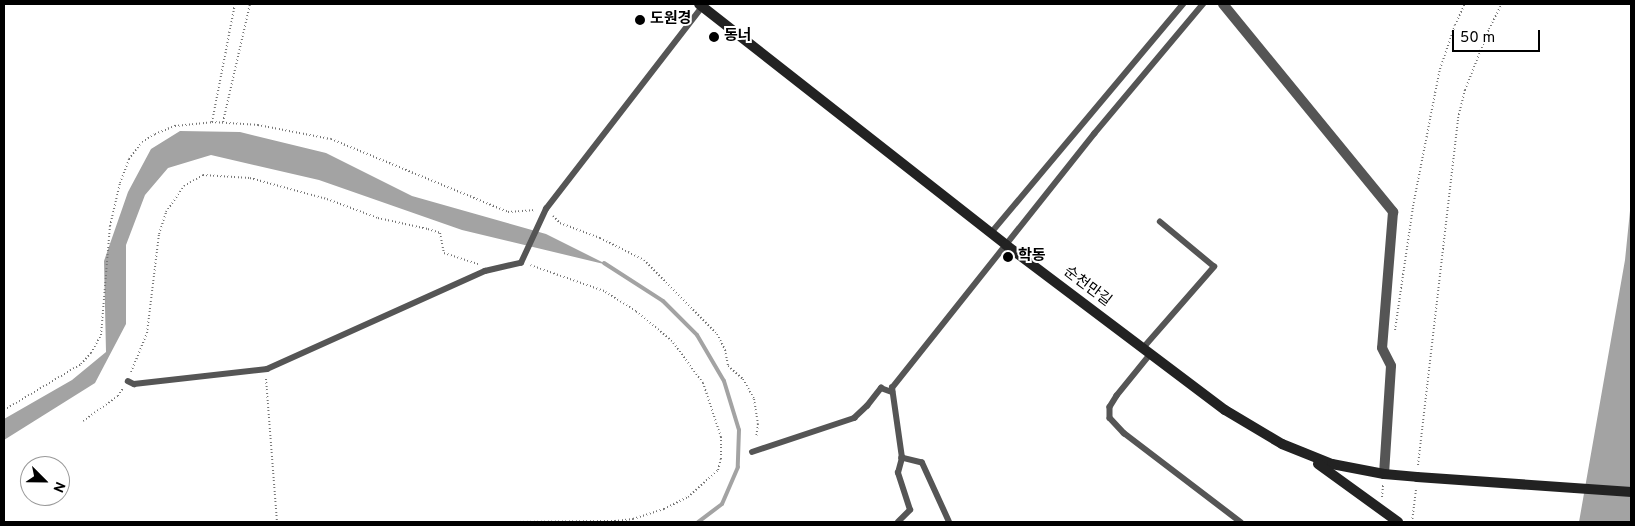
<!DOCTYPE html>
<meta charset="utf-8">
<style>
body{margin:0}
#map{position:relative;width:1635px;height:526px;overflow:hidden;background:#fff;font-family:Overpass,"Noto Sans KR",sans-serif}
div>[style]{position:absolute}
.water>*{inset:0;background:#a3a3a3}
.stream>*{height:4px;margin:-2px;padding:0 2px;transform-origin:2px;border-radius:2px;background:#a3a3a3}
.path>*{height:2px;margin-top:-1px;transform-origin:0;background:repeating-linear-gradient(90deg,#777 0 1px,transparent 0 3.5px)}
.lane>*{height:5.5px;margin:-2.75px;padding:0 2.75px;transform-origin:2.75px;border-radius:2.75px;background:#555}
.street>*{height:10px;margin:-5px;padding:0 5px;transform-origin:5px;border-radius:5px;background:#555}
.secondary>*{height:10px;margin:-5px;padding:0 5px;transform-origin:5px;border-radius:5px;background:#222}
.secondary-bridge>*{height:10px;margin:-5px;padding:0 5px;transform-origin:5px;border-radius:5px;background:#222}
.dots>*{width:14px;height:14px;translate:-50% -50%;box-sizing:border-box;border:2px solid #fff;border-radius:50%}
span{translate:-50% -50%;white-space:nowrap;text-align:center;line-height:1.15;-webkit-text-stroke:4px #fff;paint-order:stroke}
.poi-label{font-size:15px;color:#000;font-weight:700}
.left{translate:0 -50%;text-align:left}
.street-label{font-size:15px;color:#000}
.frame{position:absolute;inset:0;border:5px solid #000;pointer-events:none}
.north{position:absolute;left:20px;top:456px;width:50px;height:50px;box-sizing:border-box;background:#fff;border:1px solid #999;border-radius:50%;rotate:113deg;font-size:14px;font-weight:700;line-height:20px;text-align:center;color:#000}
.north::after{content:'';display:block;margin:auto;width:18px;height:22px;background:#000;clip-path:polygon(50% 0,100% 100%,50% 72%,0 100%)}
.scale{position:absolute;left:1452px;top:30px;width:88px;height:22px;box-sizing:border-box;border:2px solid #000;border-top:0;padding-left:6px;font-size:15px;line-height:18px;white-space:nowrap;color:#000;-webkit-text-stroke:4px #fff;paint-order:stroke}
</style>
<div id="map">
<div class="water">
<div style="clip-path:polygon(180px 131px,240px 132px,326px 153px,412px 196px,546px 234px,608px 265px,462px 230px,319px 180px,211px 155px,168px 168px,145px 195px,126px 245px,126px 324px,95px 383px,4px 440px,4px 419px,72px 380px,106px 352px,104px 261px,128px 192px,151px 149px)"></div>
<div style="clip-path:polygon(1631px 201px,1631px 522px,1579px 522px,1625px 260px)"></div>
</div>
<div class="stream">
<div style="left:604px;top:263px;width:70px;rotate:32.8deg"></div>
<div style="left:663px;top:301px;width:48px;rotate:45deg"></div>
<div style="left:697px;top:335px;width:53px;rotate:59.6deg"></div>
<div style="left:724px;top:381px;width:51px;rotate:73deg"></div>
<div style="left:739px;top:430px;width:37px;rotate:92deg"></div>
<div style="left:738px;top:467px;width:40px;rotate:113.4deg"></div>
<div style="left:722px;top:504px;width:30px;rotate:143deg"></div>
</div>
<div class="path">
<div style="left:212px;top:122px;width:120px;rotate:-79deg"></div>
<div style="left:223px;top:122px;width:121px;rotate:-77.1deg"></div>
<div style="left:553px;top:216px;width:10px;rotate:45deg"></div>
<div style="left:560px;top:223px;width:43px;rotate:20.6deg"></div>
<div style="left:600px;top:238px;width:49px;rotate:26.6deg"></div>
<div style="left:644px;top:260px;width:104px;rotate:45.4deg"></div>
<div style="left:717px;top:334px;width:18px;rotate:63deg"></div>
<div style="left:725px;top:350px;width:16px;rotate:79deg"></div>
<div style="left:728px;top:366px;width:20px;rotate:41deg"></div>
<div style="left:743px;top:379px;width:23px;rotate:61deg"></div>
<div style="left:754px;top:399px;width:25px;rotate:81deg"></div>
<div style="left:758px;top:424px;width:14px;rotate:98deg"></div>
<div style="left:1395px;top:330px;width:125px;rotate:-81.7deg"></div>
<div style="left:1413px;top:206px;width:140px;rotate:-78.9deg"></div>
<div style="left:1440px;top:69px;width:46px;rotate:-71.2deg"></div>
<div style="left:1455px;top:25px;width:23px;rotate:-65deg"></div>
<div style="left:131px;top:372px;width:42px;rotate:-67.7deg"></div>
<div style="left:147px;top:333px;width:100px;rotate:-83.1deg"></div>
<div style="left:159px;top:234px;width:23px;rotate:-72deg"></div>
<div style="left:166px;top:212px;width:32px;rotate:-55deg"></div>
<div style="left:184px;top:186px;width:22px;rotate:-30deg"></div>
<div style="left:203px;top:175px;width:47px;rotate:3.7deg"></div>
<div style="left:250px;top:178px;width:80px;rotate:15.3deg"></div>
<div style="left:327px;top:199px;width:54px;rotate:20.4deg"></div>
<div style="left:378px;top:218px;width:51px;rotate:12.4deg"></div>
<div style="left:428px;top:229px;width:13px;rotate:18deg"></div>
<div style="left:440px;top:233px;width:20px;rotate:79deg"></div>
<div style="left:444px;top:253px;width:36px;rotate:18deg"></div>
<div style="left:266px;top:379px;width:143px;rotate:85.6deg"></div>
<div style="left:4px;top:410px;width:90px;rotate:-30.9deg"></div>
<div style="left:81px;top:364px;width:15px;rotate:-48deg"></div>
<div style="left:91px;top:353px;width:21px;rotate:-61deg"></div>
<div style="left:101px;top:335px;width:109px;rotate:-85.3deg"></div>
<div style="left:110px;top:226px;width:44px;rotate:-76.9deg"></div>
<div style="left:120px;top:183px;width:26px;rotate:-69deg"></div>
<div style="left:129px;top:159px;width:21px;rotate:-53deg"></div>
<div style="left:142px;top:142px;width:15px;rotate:-32deg"></div>
<div style="left:155px;top:134px;width:22px;rotate:-22deg"></div>
<div style="left:175px;top:126px;width:37px;rotate:-6deg"></div>
<div style="left:212px;top:122px;width:46px;rotate:3.7deg"></div>
<div style="left:258px;top:125px;width:74px;rotate:10.9deg"></div>
<div style="left:331px;top:139px;width:191px;rotate:22.4deg"></div>
<div style="left:508px;top:212px;width:28px;rotate:-4deg"></div>
<div style="left:83px;top:421px;width:43px;rotate:-35.5deg"></div>
<div style="left:118px;top:396px;width:9px;rotate:-58deg"></div>
<div style="left:1418px;top:465px;width:349px;rotate:-83.4deg"></div>
<div style="left:1458px;top:118px;width:29px;rotate:-76deg"></div>
<div style="left:1465px;top:90px;width:66px;rotate:-68.5deg"></div>
<div style="left:1489px;top:29px;width:28px;rotate:-63deg"></div>
<div style="left:1382px;top:497px;width:12px;rotate:-85deg"></div>
<div style="left:513px;top:522px;width:102px;rotate:-0.6deg"></div>
<div style="left:615px;top:521px;width:18px;rotate:-6deg"></div>
<div style="left:633px;top:519px;width:33px;rotate:-18deg"></div>
<div style="left:664px;top:509px;width:27px;rotate:-27deg"></div>
<div style="left:688px;top:497px;width:40px;rotate:-42deg"></div>
<div style="left:718px;top:470px;width:11px;rotate:-75deg"></div>
<div style="left:721px;top:459px;width:22px;rotate:-90deg"></div>
<div style="left:721px;top:437px;width:57px;rotate:-108.4deg"></div>
<div style="left:703px;top:383px;width:52px;rotate:-126.4deg"></div>
<div style="left:672px;top:341px;width:47px;rotate:-140.2deg"></div>
<div style="left:636px;top:311px;width:38px;rotate:-148deg"></div>
<div style="left:604px;top:291px;width:78px;rotate:-160.6deg"></div>
<div style="left:1412px;top:522px;width:35px;rotate:-83deg"></div>
</div>
<div class="lane">
<div style="left:991px;top:233px;width:299px;rotate:-50deg"></div>
<div style="left:1143px;top:348px;width:108px;rotate:-48.8deg"></div>
<div style="left:1214px;top:267px;width:70px;rotate:-140.2deg"></div>
<div style="left:1151px;top:354px;width:54px;rotate:129deg"></div>
<div style="left:1117px;top:396px;width:13px;rotate:122deg"></div>
<div style="left:1110px;top:407px;width:11px;rotate:90deg"></div>
<div style="left:1110px;top:418px;width:21px;rotate:47deg"></div>
<div style="left:1124px;top:433px;width:147px;rotate:37.3deg"></div>
<div style="left:128px;top:381px;width:7px;rotate:27deg"></div>
<div style="left:134px;top:384px;width:134px;rotate:-6.4deg"></div>
<div style="left:267px;top:369px;width:239px;rotate:-24.2deg"></div>
<div style="left:485px;top:271px;width:37px;rotate:-13deg"></div>
<div style="left:521px;top:263px;width:60px;rotate:-65.2deg"></div>
<div style="left:546px;top:209px;width:257px;rotate:-52.3deg"></div>
<div style="left:752px;top:452px;width:108px;rotate:-18.4deg"></div>
<div style="left:854px;top:418px;width:18px;rotate:-43deg"></div>
<div style="left:867px;top:406px;width:23px;rotate:-52deg"></div>
<div style="left:881px;top:388px;width:12px;rotate:20deg"></div>
<div style="left:898px;top:522px;width:17px;rotate:-45deg"></div>
<div style="left:910px;top:510px;width:39px;rotate:-108deg"></div>
<div style="left:898px;top:473px;width:16px;rotate:-75deg"></div>
<div style="left:949px;top:522px;width:65px;rotate:-114.6deg"></div>
<div style="left:922px;top:463px;width:21px;rotate:-166deg"></div>
<div style="left:902px;top:458px;width:71px;rotate:-98.1deg"></div>
<div style="left:892px;top:388px;width:325px;rotate:-51.5deg"></div>
<div style="left:1094px;top:134px;width:170px;rotate:-50deg"></div>
</div>
<div class="street">
<div style="left:1223px;top:4px;width:269px;rotate:50.7deg"></div>
<div style="left:1393px;top:212px;width:136px;rotate:94.6deg"></div>
<div style="left:1382px;top:348px;width:20px;rotate:63deg"></div>
<div style="left:1391px;top:366px;width:108px;rotate:93.7deg"></div>
</div>
<div class="secondary">
<div style="left:699px;top:4px;width:390px;rotate:38.1deg"></div>
<div style="left:1006px;top:245px;width:274px;rotate:37deg"></div>
<div style="left:1225px;top:410px;width:66px;rotate:30.8deg"></div>
<div style="left:1282px;top:444px;width:54px;rotate:21.8deg"></div>
<div style="left:1332px;top:464px;width:53px;rotate:10.9deg"></div>
<div style="left:1384px;top:474px;width:33px;rotate:5deg"></div>
<div style="left:1318px;top:464px;width:99px;rotate:35.9deg"></div>
</div>
<div class="secondary-bridge">
<div style="left:1417px;top:477px;width:215px;rotate:4deg"></div>
</div>
<div class="dots">
<div style="left:640px;top:20px;background:#000"></div>
<div style="left:714px;top:37px;background:#000"></div>
<div style="left:1008px;top:257px;background:#000"></div>
</div>
<div class="poi-label">
<span class="left" style="left:650px;top:20px">도원경</span>
<span class="left" style="left:724px;top:37px">동너</span>
<span class="left" style="left:1018px;top:257px">학동</span>
</div>
<div class="street-label">
<span style="left:1087px;top:287px;rotate:37deg">순천만길</span>
</div>
<div class="frame"></div>
<div class="north">N</div>
<div class="scale">50 m</div>
</div>
